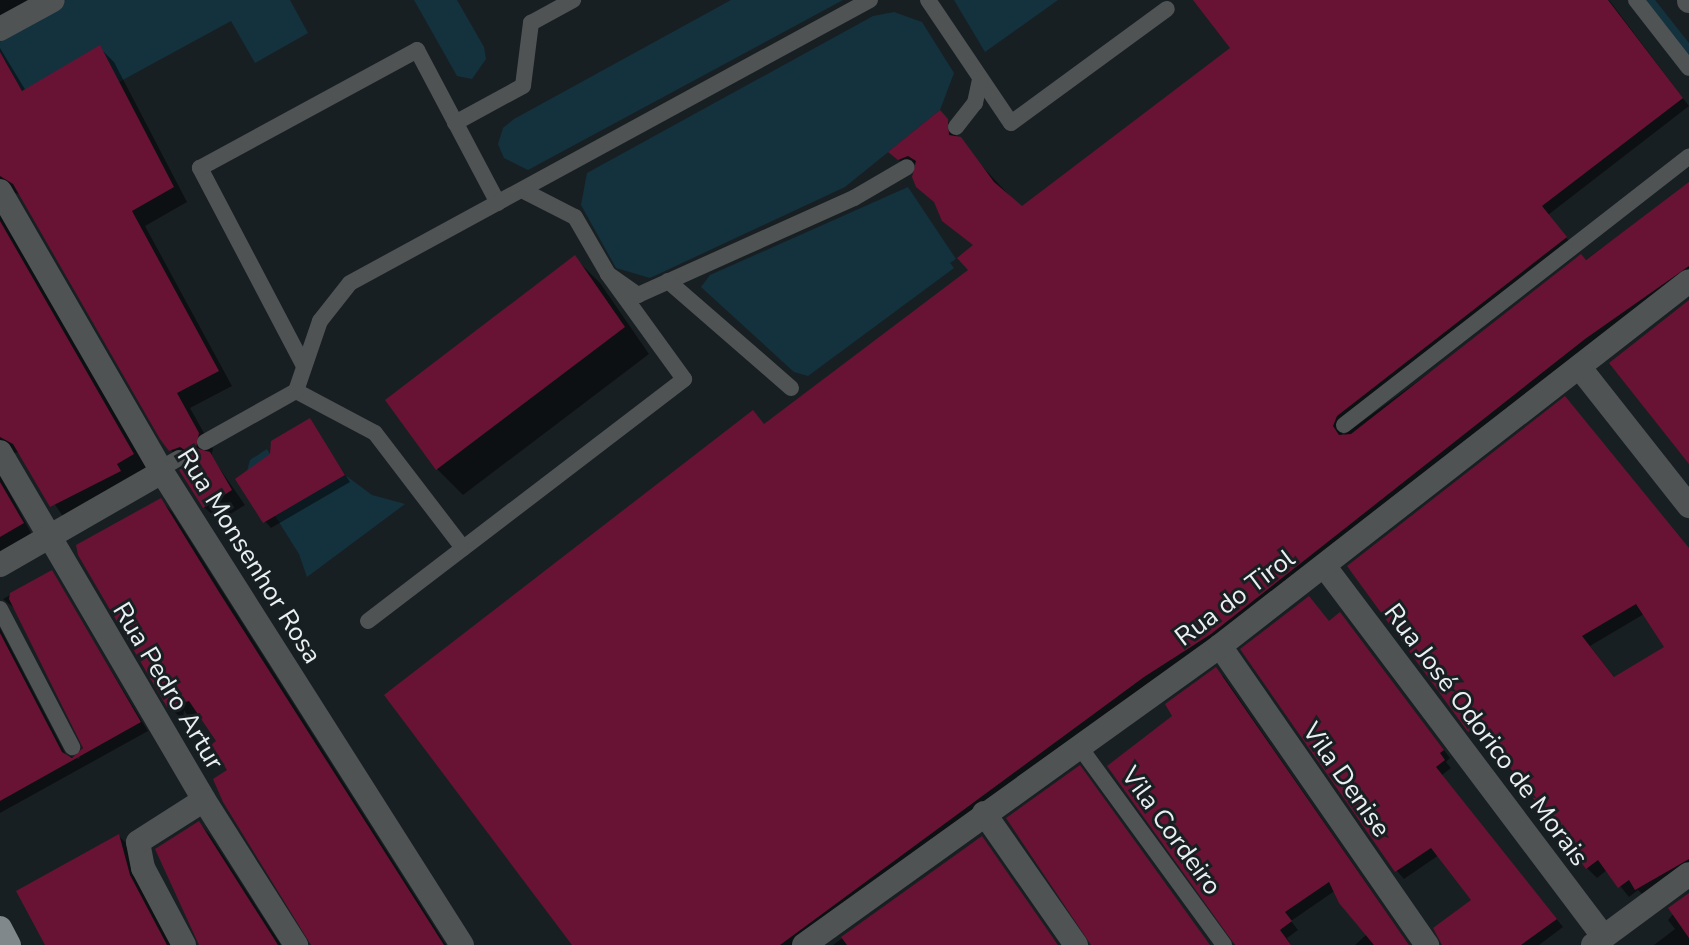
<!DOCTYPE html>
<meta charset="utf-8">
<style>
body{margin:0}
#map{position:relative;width:1689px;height:945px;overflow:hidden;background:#181f22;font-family:"Nunito Sans",sans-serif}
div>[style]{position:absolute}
.green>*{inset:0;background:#14323d}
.shadow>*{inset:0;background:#0007}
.building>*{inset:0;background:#681334}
.service>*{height:16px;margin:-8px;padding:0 8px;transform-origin:8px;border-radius:8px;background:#4f5354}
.minor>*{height:24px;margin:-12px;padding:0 12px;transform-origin:12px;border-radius:12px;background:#4f5354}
.primary>*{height:24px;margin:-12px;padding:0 12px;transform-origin:12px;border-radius:12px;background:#80888b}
span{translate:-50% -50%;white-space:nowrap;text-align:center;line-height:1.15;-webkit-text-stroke:6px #181f22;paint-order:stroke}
.street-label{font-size:26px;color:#eaeff1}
</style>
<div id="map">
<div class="green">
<div style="clip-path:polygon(66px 0,290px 0,308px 33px,255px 63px,231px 21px,119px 82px,22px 91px,5px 60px,0 62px,0 35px)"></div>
<div style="clip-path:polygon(414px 0,457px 0,484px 47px,486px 59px,472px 79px,457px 76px)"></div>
<div style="clip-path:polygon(731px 0,843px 0,528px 170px,504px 158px,498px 144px,503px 128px,514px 119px)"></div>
<div style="clip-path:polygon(954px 0,1058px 0,985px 52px)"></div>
<div style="clip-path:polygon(1636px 0,1655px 0,1689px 43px,1689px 68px)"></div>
<div style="clip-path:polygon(894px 12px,922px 22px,954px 73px,940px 110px,845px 187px,650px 278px,616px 268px,581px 205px,587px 173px,873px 16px)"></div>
<div style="clip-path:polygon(908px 187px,956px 259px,950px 263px,954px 268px,808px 376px,794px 372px,701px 287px,710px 275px)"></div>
<div style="clip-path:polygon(267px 449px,299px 501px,345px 475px,372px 495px,405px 504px,307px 577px,299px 554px,247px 471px,250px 460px)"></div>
</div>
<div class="shadow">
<div style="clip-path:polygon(0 0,60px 0,7px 30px,0 42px)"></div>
<div style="clip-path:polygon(1195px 0,1609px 0,1689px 106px,1548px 215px,1573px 246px,1344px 424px,1342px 436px,1689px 185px,1689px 277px,1219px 641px,800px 945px,575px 945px,765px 426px,971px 271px,975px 246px,918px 163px,907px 166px,899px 160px,940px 113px,955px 129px,956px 138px,1022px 209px,1233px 48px)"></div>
<div style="clip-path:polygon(0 48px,26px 91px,100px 48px,114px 62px,187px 202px,145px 226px,232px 386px,190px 408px,213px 449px,211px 456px,245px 505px,219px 521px,204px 507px,188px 466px,171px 450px,22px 195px,8px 191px,147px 469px,66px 521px,20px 452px,6px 454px,0 475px,36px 542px,0 561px)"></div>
<div style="clip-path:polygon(575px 258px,600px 283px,649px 354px,463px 495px,437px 469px,388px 400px)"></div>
<div style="clip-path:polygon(310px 421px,350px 482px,271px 528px,265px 521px)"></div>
<div style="clip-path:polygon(161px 501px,172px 512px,446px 945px,313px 945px,219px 742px,199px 713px,180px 717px,168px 706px)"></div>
<div style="clip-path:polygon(evenodd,1689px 548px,1689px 873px,1646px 898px,1638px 890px,1629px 897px,1607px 870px,1597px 878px,1587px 868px,1487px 734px,1479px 740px,1470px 731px,1350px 566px,1689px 548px,1644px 614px,1666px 648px,1615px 678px,1590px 646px,1644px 614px)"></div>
<div style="clip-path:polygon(51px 572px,148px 731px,0 813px,0 628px,66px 755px,79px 759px,84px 742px,14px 608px,3px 599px)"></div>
<div style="clip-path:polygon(1330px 623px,1348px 623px,1450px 758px,1446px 762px,1451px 768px,1442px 775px,1563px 927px,1539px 945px,1444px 945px,1473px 900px,1439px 855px,1404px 879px,1397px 871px,1243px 650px)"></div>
<div style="clip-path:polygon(1216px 670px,1224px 677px,1409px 945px,1355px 945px,1367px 934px,1336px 890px,1291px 921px,1298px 930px,1287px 938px,1291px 945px,1234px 945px,1175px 717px)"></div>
<div style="clip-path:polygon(199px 823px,210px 835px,281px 945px,199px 945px)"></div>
<div style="clip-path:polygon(119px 836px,130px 847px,171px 945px,48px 945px)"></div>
<div style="clip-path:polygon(981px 838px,1058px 945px,833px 945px)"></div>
<div style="clip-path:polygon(1689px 895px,1689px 945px,1654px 945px,1675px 929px,1668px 920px)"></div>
</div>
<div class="building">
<div style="clip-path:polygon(1193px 0,1608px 0,1683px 98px,1542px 206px,1567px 237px,1337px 416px,1333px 426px,1339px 435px,1351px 434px,1581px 254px,1586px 260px,1689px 182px,1689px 266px,1585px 339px,1211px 634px,1144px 677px,780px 945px,572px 945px,384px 695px,753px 410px,764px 424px,968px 270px,957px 258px,973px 245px,942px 221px,934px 202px,916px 187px,912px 177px,916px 161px,908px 156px,898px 160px,888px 152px,940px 110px,948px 119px,949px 135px,961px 137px,994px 182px,1022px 206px,1230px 48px)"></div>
<div style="clip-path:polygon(100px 45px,174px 187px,132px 211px,219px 371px,177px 393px,199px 433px,196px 448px,210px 452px,232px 490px,203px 508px,179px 470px,189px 463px,188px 452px,180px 447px,169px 451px,160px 439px,13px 184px,0 176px,0 52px,22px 91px)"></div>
<div style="clip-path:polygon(0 221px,134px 454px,117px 464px,121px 471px,50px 507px,13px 444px,0 437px)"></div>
<div style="clip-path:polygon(575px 255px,625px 327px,436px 470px,385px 400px)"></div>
<div style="clip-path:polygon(1689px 300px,1689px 464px,1609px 363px)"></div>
<div style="clip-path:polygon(evenodd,1565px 396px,1689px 548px,1689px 859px,1635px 890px,1629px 880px,1618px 888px,1598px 860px,1586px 869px,1478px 725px,1468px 732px,1347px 566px,1565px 396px,1636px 604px,1664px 647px,1614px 677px,1582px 636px,1636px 604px)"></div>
<div style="clip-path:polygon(310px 418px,345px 475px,263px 523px,235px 479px,270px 454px,271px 441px)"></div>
<div style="clip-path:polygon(0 482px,24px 523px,0 537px)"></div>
<div style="clip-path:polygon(161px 498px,219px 592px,444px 945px,311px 945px,223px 802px,213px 779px,227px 770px,211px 745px,216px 741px,189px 701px,167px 707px,78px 555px,76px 545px)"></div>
<div style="clip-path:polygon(52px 570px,141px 722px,0 801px,0 633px,62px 752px,72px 758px,83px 748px,9px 599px,10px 593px)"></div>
<div style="clip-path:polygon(1309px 596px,1329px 621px,1340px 612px,1444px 750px,1440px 753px,1445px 760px,1436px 767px,1557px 919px,1521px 945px,1442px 945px,1433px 928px,1471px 900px,1431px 848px,1395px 872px,1240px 649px)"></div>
<div style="clip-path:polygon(1216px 667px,1409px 945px,1374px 945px,1339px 903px,1329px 882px,1285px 912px,1292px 921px,1280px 930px,1291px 945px,1235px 945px,1107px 766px,1172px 716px,1165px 704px)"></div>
<div style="clip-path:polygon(1080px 765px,1210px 945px,1091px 945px,1006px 818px)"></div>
<div style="clip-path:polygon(199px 821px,278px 945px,199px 945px,155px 849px)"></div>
<div style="clip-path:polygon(119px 834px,130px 875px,167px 945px,45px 945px,16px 891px)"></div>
<div style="clip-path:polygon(982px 836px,1058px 945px,847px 945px,841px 937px)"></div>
<div style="clip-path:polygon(1689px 893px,1689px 938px,1668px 908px)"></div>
</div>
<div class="service">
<div style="left:928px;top:0;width:148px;rotate:56deg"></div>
<div style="left:1011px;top:123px;width:193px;rotate:-36.2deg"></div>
<div style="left:1636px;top:0;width:86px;rotate:52.1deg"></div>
<div style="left:455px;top:123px;width:77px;rotate:-28.6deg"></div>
<div style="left:523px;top:86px;width:64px;rotate:-82.8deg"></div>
<div style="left:531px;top:23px;width:48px;rotate:-28.7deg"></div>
<div style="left:956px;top:127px;width:31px;rotate:-52deg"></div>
<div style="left:975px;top:103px;width:25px;rotate:-78deg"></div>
<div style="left:522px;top:190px;width:59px;rotate:27deg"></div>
<div style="left:575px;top:217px;width:66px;rotate:59.9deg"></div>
<div style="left:608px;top:274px;width:37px;rotate:35deg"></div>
<div style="left:638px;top:295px;width:237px;rotate:-24.2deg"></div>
<div style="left:854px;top:198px;width:61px;rotate:-30.3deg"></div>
<div style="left:668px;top:281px;width:163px;rotate:41deg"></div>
<div style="left:304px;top:366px;width:224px;rotate:-117.7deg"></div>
<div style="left:200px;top:168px;width:247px;rotate:-28.5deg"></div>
<div style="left:417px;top:50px;width:173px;rotate:62.1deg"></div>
<div style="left:296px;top:391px;width:89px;rotate:28deg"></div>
<div style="left:375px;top:433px;width:145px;rotate:52.6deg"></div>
<div style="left:1344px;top:425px;width:437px;rotate:-37.9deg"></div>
<div style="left:205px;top:442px;width:104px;rotate:-29.3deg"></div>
<div style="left:296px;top:391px;width:74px;rotate:-71.1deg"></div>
<div style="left:320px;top:321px;width:48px;rotate:-51.7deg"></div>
<div style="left:350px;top:283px;width:592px;rotate:-28.56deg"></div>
<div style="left:160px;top:469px;width:22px;rotate:-30deg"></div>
<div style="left:0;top:609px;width:156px;rotate:62.4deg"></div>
<div style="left:368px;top:621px;width:398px;rotate:-37.4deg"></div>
<div style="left:684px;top:379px;width:130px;rotate:-125.9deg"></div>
<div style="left:1079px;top:746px;width:246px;rotate:53.9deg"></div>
</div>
<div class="minor">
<div style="left:1689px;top:0;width:1px;rotate:90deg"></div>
<div style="left:0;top:29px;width:60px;rotate:-28.7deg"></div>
<div style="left:0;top:191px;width:324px;rotate:60deg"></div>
<div style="left:162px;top:472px;width:560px;rotate:57.62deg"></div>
<div style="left:1580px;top:368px;width:176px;rotate:51.7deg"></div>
<div style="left:0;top:452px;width:403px;rotate:59.6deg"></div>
<div style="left:204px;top:800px;width:172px;rotate:57.6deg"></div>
<div style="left:0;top:565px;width:187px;rotate:-29.9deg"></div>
<div style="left:1325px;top:567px;width:463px;rotate:53deg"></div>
<div style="left:1220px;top:646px;width:364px;rotate:55.3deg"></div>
<div style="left:984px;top:813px;width:161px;rotate:55.1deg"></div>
<div style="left:184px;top:945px;width:87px;rotate:-118deg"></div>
<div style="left:143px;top:868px;width:26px;rotate:-101deg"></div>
<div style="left:138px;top:842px;width:78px;rotate:-32.5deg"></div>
<div style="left:804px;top:945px;width:512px;rotate:-35.71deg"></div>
<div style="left:1220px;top:646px;width:594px;rotate:-37.89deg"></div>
<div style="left:1593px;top:945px;width:119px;rotate:-36.5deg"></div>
</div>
<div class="primary">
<div style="left:0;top:928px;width:19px;rotate:62deg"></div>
</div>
<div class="street-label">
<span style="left:249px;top:556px;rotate:58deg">Rua Monsenhor Rosa</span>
<span style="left:1235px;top:598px;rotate:-37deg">Rua do Tirol</span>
<span style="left:168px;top:686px;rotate:59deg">Rua Pedro Artur</span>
<span style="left:1486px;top:735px;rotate:53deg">Rua José Odorico de Morais</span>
<span style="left:1346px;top:780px;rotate:55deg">Vila Denise</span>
<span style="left:1171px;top:831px;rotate:54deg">Vila Cordeiro</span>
</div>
</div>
